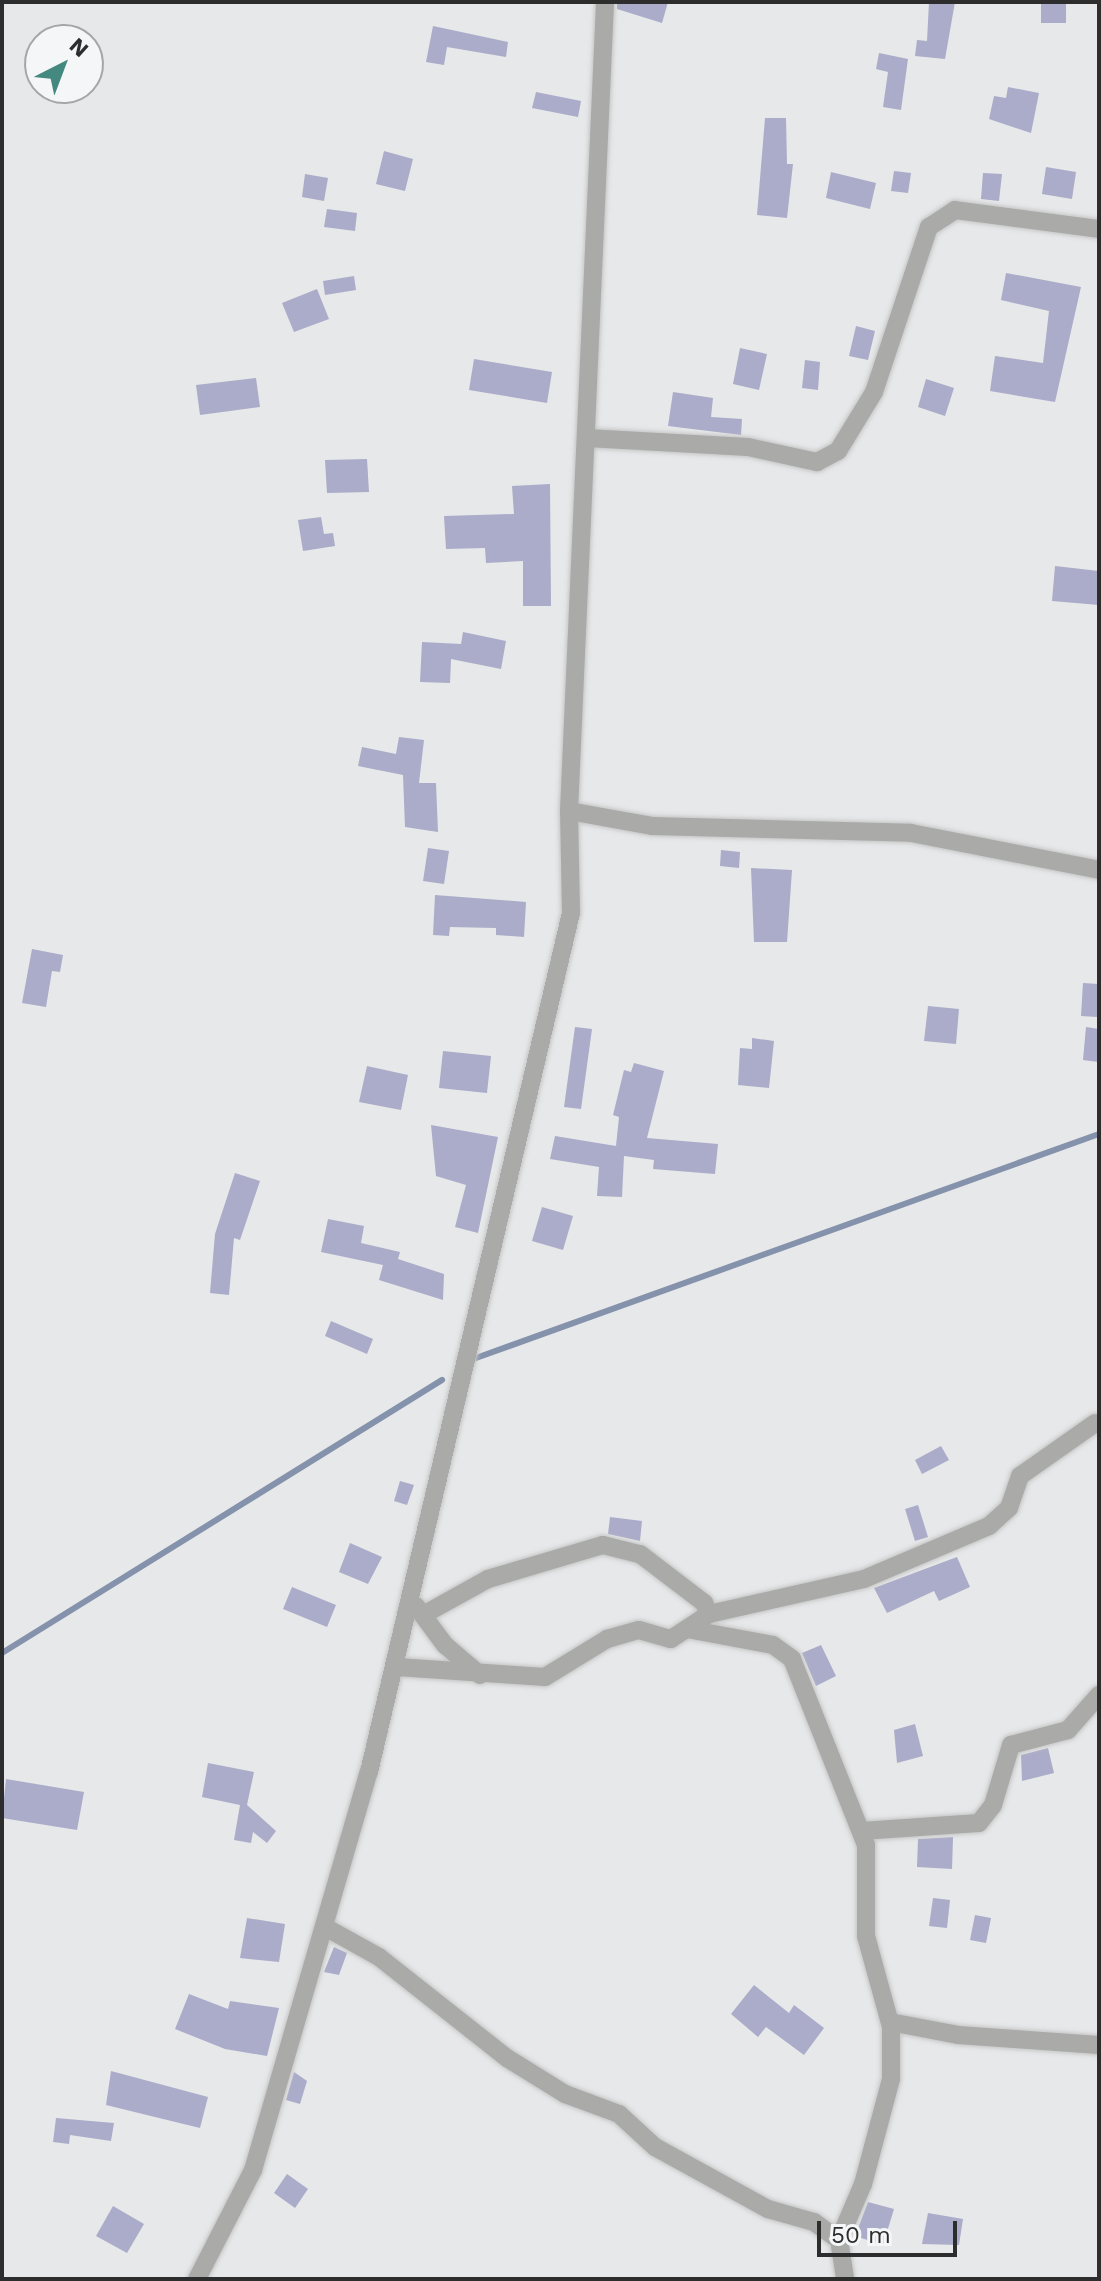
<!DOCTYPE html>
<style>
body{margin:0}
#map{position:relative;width:1101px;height:2281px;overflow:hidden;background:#e7e8e9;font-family:"Work Sans",sans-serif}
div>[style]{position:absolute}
.stream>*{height:6px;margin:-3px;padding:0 3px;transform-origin:3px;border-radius:3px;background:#8592ac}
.building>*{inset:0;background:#aaacc9}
.roads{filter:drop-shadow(0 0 2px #c6c6c7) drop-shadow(0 0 2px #c6c6c7)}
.minor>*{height:18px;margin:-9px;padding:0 9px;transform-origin:9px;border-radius:9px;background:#aaaaa9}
span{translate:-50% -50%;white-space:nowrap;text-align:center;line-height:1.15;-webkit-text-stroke:6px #f5f6f7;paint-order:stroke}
.frame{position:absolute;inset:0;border:4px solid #2d2d2e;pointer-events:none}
.north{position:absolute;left:24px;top:24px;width:80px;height:80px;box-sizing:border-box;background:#f5f6f7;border:2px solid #a5a6a7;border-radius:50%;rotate:42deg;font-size:22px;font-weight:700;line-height:32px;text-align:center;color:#2d2d2e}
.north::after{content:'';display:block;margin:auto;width:28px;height:36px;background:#44897f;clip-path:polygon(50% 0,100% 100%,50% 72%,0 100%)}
.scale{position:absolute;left:817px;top:2221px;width:140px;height:36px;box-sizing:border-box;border:4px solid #2d2d2e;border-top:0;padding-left:10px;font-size:24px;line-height:28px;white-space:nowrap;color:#2d2d2e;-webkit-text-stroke:6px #f5f6f7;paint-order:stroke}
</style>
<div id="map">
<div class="stream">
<div style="left:476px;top:1358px;width:662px;rotate:-19.78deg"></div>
<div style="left:2px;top:1653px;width:518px;rotate:-31.82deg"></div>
</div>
<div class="building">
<div style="clip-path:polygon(617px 2px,668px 2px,662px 23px,617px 9px)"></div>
<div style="clip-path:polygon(929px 2px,955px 2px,945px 59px,915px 56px,917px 40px,927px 41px)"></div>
<div style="clip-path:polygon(1041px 2px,1066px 2px,1066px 23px,1041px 23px)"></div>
<div style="clip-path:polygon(433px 26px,508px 42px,506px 57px,447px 47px,444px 65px,426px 62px)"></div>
<div style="clip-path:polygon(879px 53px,908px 59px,901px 110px,883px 107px,888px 72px,876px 69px)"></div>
<div style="clip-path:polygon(1008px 87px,1039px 93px,1031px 133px,989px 119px,994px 96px,1006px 98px)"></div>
<div style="clip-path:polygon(536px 92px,581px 101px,578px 117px,532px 108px)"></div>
<div style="clip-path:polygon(765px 118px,786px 118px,787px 164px,793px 164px,787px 218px,757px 215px)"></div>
<div style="clip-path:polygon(384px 151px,413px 159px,405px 191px,376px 184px)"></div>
<div style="clip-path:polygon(1046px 167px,1076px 172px,1072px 199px,1042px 194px)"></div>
<div style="clip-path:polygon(894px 171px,911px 173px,908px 193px,891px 191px)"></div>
<div style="clip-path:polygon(831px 172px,876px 183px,870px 209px,826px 198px)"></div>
<div style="clip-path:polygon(983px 173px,1002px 174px,999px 201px,981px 199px)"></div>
<div style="clip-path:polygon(305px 174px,328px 178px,324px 201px,302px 197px)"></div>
<div style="clip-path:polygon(327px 209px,357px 213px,355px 231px,324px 227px)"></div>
<div style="clip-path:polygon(1006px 273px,1081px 287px,1055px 402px,990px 391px,995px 356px,1043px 363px,1049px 311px,1001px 300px)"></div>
<div style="clip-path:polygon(354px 276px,356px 290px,325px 295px,323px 281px)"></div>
<div style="clip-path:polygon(317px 289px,329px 319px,294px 332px,282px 303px)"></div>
<div style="clip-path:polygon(856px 326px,875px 331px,868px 360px,849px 356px)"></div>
<div style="clip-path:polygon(740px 348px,767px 354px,759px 390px,733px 384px)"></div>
<div style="clip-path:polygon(474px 359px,552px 372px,547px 403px,469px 390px)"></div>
<div style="clip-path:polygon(805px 360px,820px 362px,818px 390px,802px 388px)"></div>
<div style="clip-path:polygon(256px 378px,260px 407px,200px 415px,196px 385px)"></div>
<div style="clip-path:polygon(926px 379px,954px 388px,945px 416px,918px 407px)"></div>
<div style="clip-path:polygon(673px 392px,713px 398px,711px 417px,742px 419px,741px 435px,668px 426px)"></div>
<div style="clip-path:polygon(367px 459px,369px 492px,327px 493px,325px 460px)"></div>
<div style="clip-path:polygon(550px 484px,551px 606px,523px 606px,523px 561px,486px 563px,485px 548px,446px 549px,444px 516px,514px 514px,512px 486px)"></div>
<div style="clip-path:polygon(321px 517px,324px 534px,333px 533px,335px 546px,303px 551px,298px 520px)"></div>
<div style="clip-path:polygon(1055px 566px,1099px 571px,1099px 605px,1052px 601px)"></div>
<div style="clip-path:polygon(463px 632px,506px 641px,501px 669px,451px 659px,450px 683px,420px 682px,422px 642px,461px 644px)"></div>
<div style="clip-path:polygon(399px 737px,424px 740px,419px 783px,436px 783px,438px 832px,405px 827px,403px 775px,358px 766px,362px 747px,396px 754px)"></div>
<div style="clip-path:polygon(428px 848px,449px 851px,444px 884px,423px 881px)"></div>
<div style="clip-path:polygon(721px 850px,740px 852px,739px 868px,720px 866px)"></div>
<div style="clip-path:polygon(751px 868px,792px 870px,787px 942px,754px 942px)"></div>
<div style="clip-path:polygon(435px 895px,526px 902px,524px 937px,496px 935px,496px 928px,450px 927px,449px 936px,433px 935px)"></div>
<div style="clip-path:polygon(32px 949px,63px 955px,60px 972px,52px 971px,46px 1007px,22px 1003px)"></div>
<div style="clip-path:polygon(1083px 983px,1099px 984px,1097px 1017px,1081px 1016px)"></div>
<div style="clip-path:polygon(928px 1006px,959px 1009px,956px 1044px,924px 1041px)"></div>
<div style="clip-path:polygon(575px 1027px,592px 1029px,581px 1109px,564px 1107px)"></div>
<div style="clip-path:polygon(1086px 1027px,1099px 1029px,1098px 1062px,1083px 1060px)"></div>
<div style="clip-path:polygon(752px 1038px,774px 1041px,769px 1088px,738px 1085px,740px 1048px,752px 1049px)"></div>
<div style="clip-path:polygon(443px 1051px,491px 1056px,487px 1093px,439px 1088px)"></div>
<div style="clip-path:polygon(634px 1063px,664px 1071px,647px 1138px,718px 1144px,715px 1174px,653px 1169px,654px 1160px,624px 1156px,622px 1197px,597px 1196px,599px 1167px,550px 1159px,555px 1136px,616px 1146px,619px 1117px,613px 1115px,624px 1070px,631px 1072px)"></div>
<div style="clip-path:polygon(367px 1066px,408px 1075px,401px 1110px,359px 1102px)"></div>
<div style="clip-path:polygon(431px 1125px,498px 1137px,478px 1233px,455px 1227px,466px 1185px,436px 1176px)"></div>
<div style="clip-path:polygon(235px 1173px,260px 1181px,240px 1240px,234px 1238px,229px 1295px,210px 1293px,215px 1234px)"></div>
<div style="clip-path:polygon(542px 1207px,573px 1216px,563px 1250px,532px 1241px)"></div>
<div style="clip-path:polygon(328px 1219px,364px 1226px,361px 1243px,400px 1252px,398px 1259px,444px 1274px,443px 1300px,379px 1280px,383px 1265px,321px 1252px)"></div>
<div style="clip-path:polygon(331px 1321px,373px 1339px,367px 1354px,325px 1336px)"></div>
<div style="clip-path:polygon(941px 1446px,949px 1460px,922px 1474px,915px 1460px)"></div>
<div style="clip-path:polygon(400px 1481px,414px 1485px,407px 1505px,394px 1501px)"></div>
<div style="clip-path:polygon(918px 1505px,928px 1537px,915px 1541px,905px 1509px)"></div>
<div style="clip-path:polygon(610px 1517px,642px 1521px,640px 1541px,608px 1534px)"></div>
<div style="clip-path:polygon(350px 1543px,382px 1557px,368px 1584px,339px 1572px)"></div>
<div style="clip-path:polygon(957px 1557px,970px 1587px,939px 1601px,934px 1591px,887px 1613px,874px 1588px)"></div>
<div style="clip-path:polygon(292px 1587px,336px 1605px,327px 1627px,283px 1609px)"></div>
<div style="clip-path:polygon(821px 1645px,836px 1676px,816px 1686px,802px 1653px)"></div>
<div style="clip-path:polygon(915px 1724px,923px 1756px,897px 1763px,894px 1730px)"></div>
<div style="clip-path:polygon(1048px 1748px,1054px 1773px,1022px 1781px,1021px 1755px)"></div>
<div style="clip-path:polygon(208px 1763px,254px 1772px,247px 1805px,276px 1831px,267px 1843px,253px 1832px,251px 1843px,234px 1840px,240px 1805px,202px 1797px)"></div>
<div style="clip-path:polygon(6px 1779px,84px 1792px,77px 1830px,2px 1818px)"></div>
<div style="clip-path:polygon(953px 1837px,952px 1869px,917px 1867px,918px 1839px)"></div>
<div style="clip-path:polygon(933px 1898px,950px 1900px,947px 1928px,929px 1926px)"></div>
<div style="clip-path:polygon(975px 1915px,991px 1918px,986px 1943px,970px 1940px)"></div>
<div style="clip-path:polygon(247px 1918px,285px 1924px,279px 1962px,240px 1958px)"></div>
<div style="clip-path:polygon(334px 1947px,347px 1953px,339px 1975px,324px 1972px)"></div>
<div style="clip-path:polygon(754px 1985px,789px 2013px,794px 2005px,824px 2028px,804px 2055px,766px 2027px,758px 2037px,731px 2014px)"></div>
<div style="clip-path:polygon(189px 1994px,228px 2009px,230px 2001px,279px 2008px,267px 2056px,225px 2049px,175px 2029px)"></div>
<div style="clip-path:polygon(111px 2071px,208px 2097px,200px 2128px,106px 2105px)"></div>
<div style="clip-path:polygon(294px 2072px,307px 2081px,300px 2104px,286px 2100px)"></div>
<div style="clip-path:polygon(56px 2118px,114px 2123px,111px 2141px,70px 2135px,69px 2144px,53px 2142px)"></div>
<div style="clip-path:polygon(287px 2174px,308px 2189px,295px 2208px,274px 2193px)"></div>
<div style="clip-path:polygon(868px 2202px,894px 2209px,883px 2245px,855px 2236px)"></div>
<div style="clip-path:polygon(113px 2206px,144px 2224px,127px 2253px,96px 2236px)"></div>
<div style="clip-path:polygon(928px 2213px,963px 2219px,959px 2245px,922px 2244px)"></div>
</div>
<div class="roads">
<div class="minor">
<div style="left:587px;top:438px;width:161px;rotate:3.2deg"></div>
<div style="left:748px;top:447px;width:71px;rotate:12.3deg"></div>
<div style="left:817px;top:462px;width:24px;rotate:-28deg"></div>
<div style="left:838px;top:451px;width:69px;rotate:-58.6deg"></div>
<div style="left:874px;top:392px;width:174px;rotate:-71.6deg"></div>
<div style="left:929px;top:227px;width:31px;rotate:-33deg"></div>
<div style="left:955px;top:210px;width:145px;rotate:7.5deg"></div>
<div style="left:569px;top:811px;width:84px;rotate:10.2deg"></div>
<div style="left:652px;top:826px;width:259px;rotate:1.5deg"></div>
<div style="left:911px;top:833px;width:192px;rotate:11.1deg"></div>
<div style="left:416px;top:1606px;width:49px;rotate:53.4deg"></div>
<div style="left:445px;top:1645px;width:46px;rotate:40.6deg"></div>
<div style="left:423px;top:1615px;width:74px;rotate:-29deg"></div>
<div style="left:488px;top:1579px;width:120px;rotate:-16.5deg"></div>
<div style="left:603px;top:1545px;width:38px;rotate:14deg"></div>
<div style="left:640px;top:1554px;width:81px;rotate:37.4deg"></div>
<div style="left:704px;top:1603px;width:12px;rotate:66deg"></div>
<div style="left:687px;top:1629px;width:87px;rotate:10.5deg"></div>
<div style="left:773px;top:1645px;width:24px;rotate:36deg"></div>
<div style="left:792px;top:1659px;width:200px;rotate:68.3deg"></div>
<div style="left:866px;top:1845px;width:91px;rotate:90deg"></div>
<div style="left:866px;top:1936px;width:94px;rotate:74.6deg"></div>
<div style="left:891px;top:2027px;width:52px;rotate:90deg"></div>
<div style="left:891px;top:2079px;width:109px;rotate:104.9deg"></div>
<div style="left:863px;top:2184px;width:61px;rotate:113.2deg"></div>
<div style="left:397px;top:1667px;width:148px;rotate:3.9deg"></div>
<div style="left:545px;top:1677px;width:73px;rotate:-31.5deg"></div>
<div style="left:607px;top:1639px;width:33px;rotate:-16deg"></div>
<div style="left:639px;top:1630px;width:33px;rotate:16deg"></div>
<div style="left:671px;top:1639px;width:45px;rotate:-33.3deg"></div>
<div style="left:709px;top:1614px;width:159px;rotate:-12.7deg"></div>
<div style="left:864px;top:1579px;width:136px;rotate:-23deg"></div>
<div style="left:989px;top:1526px;width:27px;rotate:-42deg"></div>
<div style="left:1009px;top:1508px;width:34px;rotate:-71deg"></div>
<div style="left:1020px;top:1476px;width:92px;rotate:-35.2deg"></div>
<div style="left:861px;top:1831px;width:118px;rotate:-3.9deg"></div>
<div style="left:979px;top:1823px;width:23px;rotate:-52deg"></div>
<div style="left:993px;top:1805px;width:63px;rotate:-73.3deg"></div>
<div style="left:1011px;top:1745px;width:59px;rotate:-14.7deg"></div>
<div style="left:1068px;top:1730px;width:47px;rotate:-48.5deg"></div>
<div style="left:325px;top:1927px;width:62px;rotate:29.1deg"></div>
<div style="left:379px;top:1957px;width:163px;rotate:38.3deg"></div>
<div style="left:507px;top:2058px;width:68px;rotate:31.8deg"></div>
<div style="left:565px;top:2094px;width:58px;rotate:20.3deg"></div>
<div style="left:619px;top:2114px;width:49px;rotate:42.5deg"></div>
<div style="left:655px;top:2147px;width:129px;rotate:28.8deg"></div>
<div style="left:768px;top:2209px;width:48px;rotate:15.8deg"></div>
<div style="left:814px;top:2222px;width:31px;rotate:36deg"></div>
<div style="left:839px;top:2240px;width:39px;rotate:81deg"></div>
<div style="left:890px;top:2022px;width:69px;rotate:10.8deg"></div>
<div style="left:958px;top:2035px;width:141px;rotate:4.1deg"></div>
<div style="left:197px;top:2279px;width:123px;rotate:-62.8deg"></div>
<div style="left:253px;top:2170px;width:415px;rotate:-73.8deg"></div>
<div style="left:369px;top:1772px;width:882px;rotate:-76.77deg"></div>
<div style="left:571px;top:913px;width:102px;rotate:-91.1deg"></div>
<div style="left:569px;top:811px;width:810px;rotate:-87.45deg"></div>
</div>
</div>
<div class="frame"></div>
<div class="north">N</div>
<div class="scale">50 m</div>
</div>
